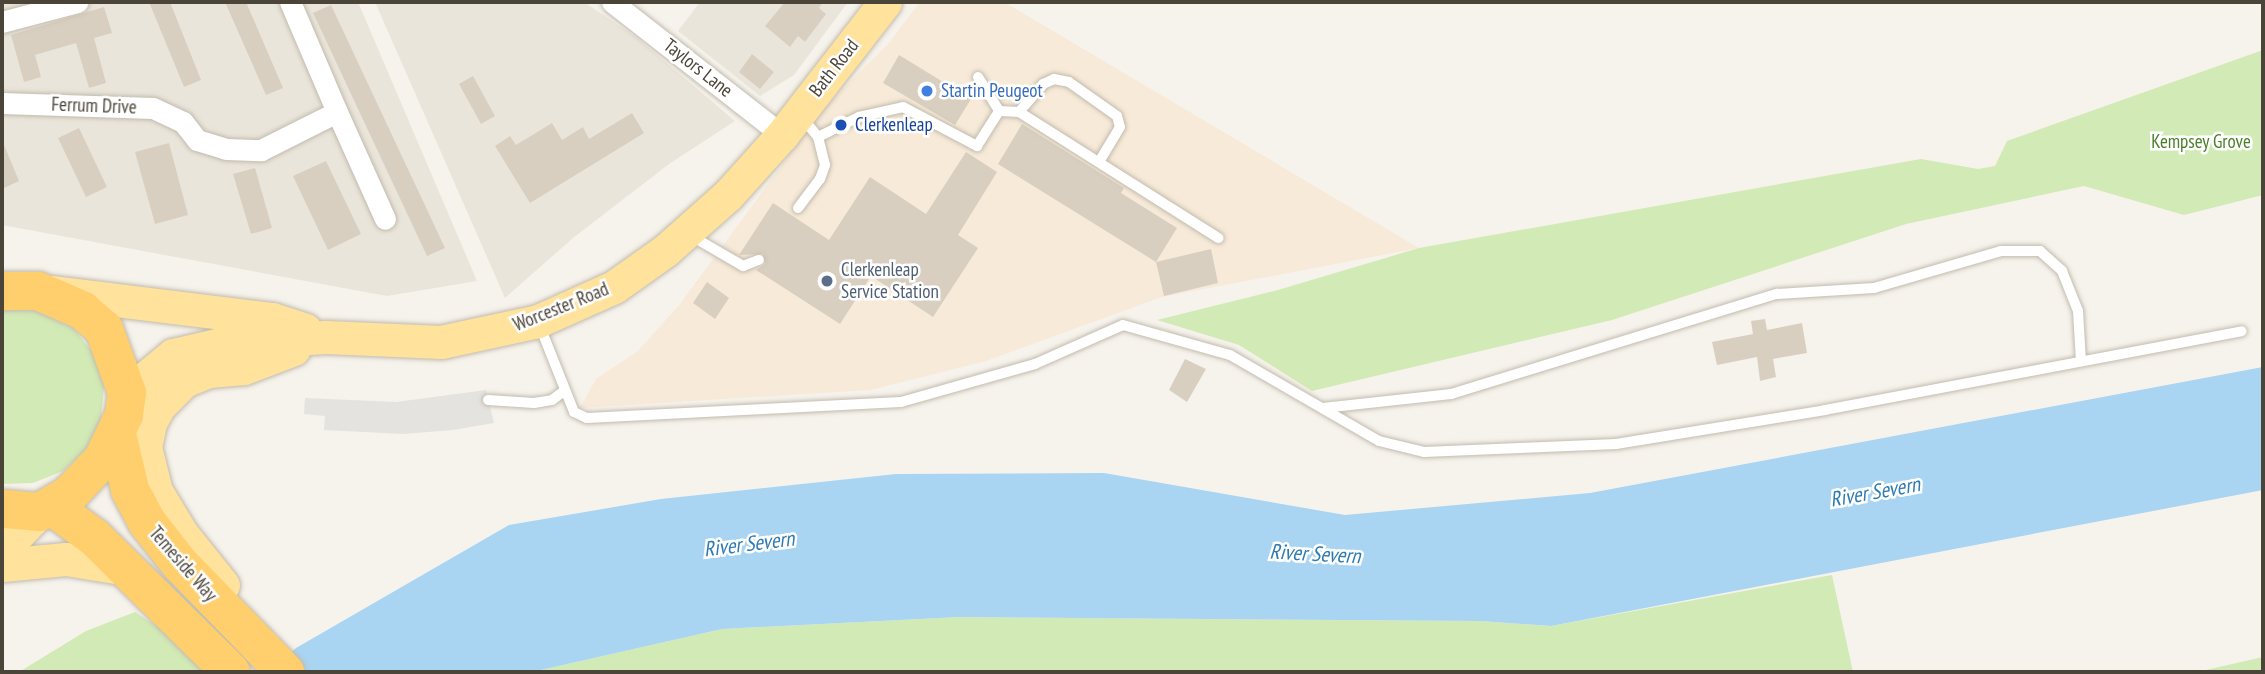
<!DOCTYPE html>
<style>
body{margin:0}
#map{position:relative;width:2265px;height:674px;overflow:hidden;background:#f6f3ec;font-family:"PT Sans Narrow",sans-serif}
div>[style]{position:absolute}
.residential>*{inset:0;background:#eae5da}
.commercial>*{inset:0;background:#f7ead8}
.green>*{inset:0;background:#d2eab5}
.parking>*{inset:0;background:#e5e3e0}
.water>*{inset:0;background:#a9d4f2}
.building>*{inset:0;background:#d8cfc1}
.roads{filter:drop-shadow(0 0 2px #c2bbae) drop-shadow(0 0 2px #c2bbae)}
.lane>*{height:10px;margin:-5px;padding:0 5px;transform-origin:5px;border-radius:5px;background:#fff}
.street>*{height:21px;margin:-10.5px;padding:0 10.5px;transform-origin:10.5px;border-radius:10.5px;background:#fff}
.primary>*{height:33px;margin:-16.5px;padding:0 16.5px;transform-origin:16.5px;border-radius:16.5px;background:#ffe39c}
.highway>*{height:38px;margin:-19px;padding:0 19px;transform-origin:19px;border-radius:19px;background:#ffcf6e}
.dots>*{width:19px;height:19px;translate:-50% -50%;box-sizing:border-box;border:4px solid #fff;border-radius:50%}
span{translate:-50% -50%;white-space:nowrap;text-align:center;line-height:1.15;-webkit-text-stroke:5px #fff;paint-order:stroke}
.street-label{font-size:19px;color:#4b4439}
.shop-label{font-size:19px;color:#366cbe}
.left{translate:0 -50%;text-align:left}
.transit-label{font-size:19px;color:#164399}
.park-label{font-size:19px;color:#4a7f2a}
.service-label{font-size:19px;color:#4e5e75}
.water-label{font-size:21px;color:#2e7ab2;font-style:italic}
.frame{position:absolute;inset:0;border:4px solid #4b4439;pointer-events:none}
</style>
<div id="map">
<div class="residential">
<div style="clip-path:polygon(2px 2px,358px 2px,477px 281px,387px 296px,2px 225px)"></div>
<div style="clip-path:polygon(375px 2px,584px 2px,636px 37px,735px 121px,669px 164px,573px 238px,505px 298px)"></div>
<div style="clip-path:polygon(700px 2px,848px 2px,794px 75px,760px 96px,678px 31px)"></div>
</div>
<div class="commercial">
<div style="clip-path:polygon(920px 2px,1004px 2px,1419px 248px,1162px 297px,986px 361px,870px 390px,580px 408px,596px 379px,638px 351px,680px 304px,823px 109px,888px 44px)"></div>
</div>
<div class="green">
<div style="clip-path:polygon(2263px 50px,2263px 195px,2184px 215px,2084px 186px,1906px 224px,1612px 320px,1312px 391px,1239px 345px,1157px 320px,1278px 290px,1419px 248px,1921px 159px,1978px 169px,1995px 166px,2007px 141px)"></div>
<div style="clip-path:polygon(2px 307px,28px 307px,73px 328px,94px 354px,104px 386px,101px 419px,86px 449px,63px 471px,33px 483px,2px 484px)"></div>
<div style="clip-path:polygon(1832px 575px,1853px 672px,532px 672px,722px 629px,959px 617px,1480px 621px,1551px 626px)"></div>
<div style="clip-path:polygon(135px 612px,160px 628px,209px 672px,19px 672px,86px 631px)"></div>
<div style="clip-path:polygon(2263px 657px,2263px 672px,2197px 672px)"></div>
</div>
<div class="parking">
<div style="clip-path:polygon(486px 390px,494px 423px,453px 430px,403px 434px,324px 430px,325px 416px,304px 414px,305px 398px,396px 402px)"></div>
</div>
<div class="water">
<div style="clip-path:polygon(2263px 367px,2263px 490px,1551px 626px,1480px 621px,959px 617px,722px 629px,532px 672px,269px 672px,296px 648px,509px 525px,661px 499px,896px 474px,1104px 473px,1345px 515px,1590px 493px)"></div>
</div>
<div class="building">
<div style="clip-path:polygon(149px 2px,170px 2px,201px 80px,184px 87px)"></div>
<div style="clip-path:polygon(225px 2px,246px 2px,283px 88px,266px 95px)"></div>
<div style="clip-path:polygon(785px 2px,823px 2px,819px 8px,826px 14px,805px 42px,798px 36px,790px 47px,765px 26px)"></div>
<div style="clip-path:polygon(331px 5px,445px 248px,427px 256px,313px 13px)"></div>
<div style="clip-path:polygon(104px 7px,112px 33px,94px 38px,106px 83px,89px 88px,76px 43px,35px 55px,41px 77px,24px 82px,11px 35px)"></div>
<div style="clip-path:polygon(752px 54px,774px 72px,760px 89px,739px 72px)"></div>
<div style="clip-path:polygon(899px 55px,971px 99px,955px 125px,883px 83px)"></div>
<div style="clip-path:polygon(473px 76px,495px 116px,481px 124px,459px 84px)"></div>
<div style="clip-path:polygon(632px 113px,644px 133px,530px 203px,495px 146px,510px 136px,516px 145px,552px 123px,562px 140px,583px 127px,589px 139px)"></div>
<div style="clip-path:polygon(1022px 124px,1124px 188px,1121px 193px,1177px 228px,1156px 262px,998px 164px)"></div>
<div style="clip-path:polygon(79px 128px,107px 187px,86px 197px,58px 138px)"></div>
<div style="clip-path:polygon(2px 140px,19px 181px,2px 189px)"></div>
<div style="clip-path:polygon(169px 143px,188px 215px,155px 224px,135px 152px)"></div>
<div style="clip-path:polygon(966px 152px,997px 172px,958px 235px,978px 248px,933px 317px,871px 276px,840px 324px,756px 270px,765px 264px,763px 254px,739px 255px,773px 203px,829px 240px,870px 177px,926px 214px)"></div>
<div style="clip-path:polygon(326px 161px,361px 234px,328px 250px,293px 176px)"></div>
<div style="clip-path:polygon(255px 168px,272px 228px,251px 234px,233px 174px)"></div>
<div style="clip-path:polygon(1211px 249px,1218px 283px,1164px 296px,1156px 262px)"></div>
<div style="clip-path:polygon(707px 282px,729px 298px,715px 319px,693px 303px)"></div>
<div style="clip-path:polygon(1765px 319px,1767px 330px,1802px 323px,1807px 353px,1773px 359px,1776px 377px,1760px 381px,1757px 357px,1717px 365px,1712px 342px,1753px 334px,1751px 321px)"></div>
<div style="clip-path:polygon(1185px 359px,1206px 369px,1187px 402px,1169px 390px)"></div>
</div>
<div class="roads">
<div class="lane">
<div style="left:978px;top:77px;width:40px;rotate:58deg"></div>
<div style="left:1019px;top:112px;width:37px;rotate:-49deg"></div>
<div style="left:1043px;top:84px;width:12px;rotate:-24deg"></div>
<div style="left:1054px;top:79px;width:15px;rotate:11deg"></div>
<div style="left:1069px;top:82px;width:59px;rotate:35.3deg"></div>
<div style="left:1117px;top:116px;width:11px;rotate:75deg"></div>
<div style="left:1120px;top:127px;width:41px;rotate:121deg"></div>
<div style="left:818px;top:137px;width:46px;rotate:-26deg"></div>
<div style="left:859px;top:117px;width:45px;rotate:-12.8deg"></div>
<div style="left:903px;top:107px;width:84px;rotate:27.8deg"></div>
<div style="left:977px;top:146px;width:41px;rotate:-57.8deg"></div>
<div style="left:999px;top:111px;width:20px;rotate:3deg"></div>
<div style="left:1019px;top:112px;width:236px;rotate:32.3deg"></div>
<div style="left:798px;top:208px;width:36px;rotate:-53deg"></div>
<div style="left:820px;top:179px;width:15px;rotate:-70deg"></div>
<div style="left:825px;top:165px;width:29px;rotate:-104deg"></div>
<div style="left:818px;top:137px;width:27px;rotate:-129deg"></div>
<div style="left:688px;top:234px;width:64px;rotate:30.2deg"></div>
<div style="left:743px;top:266px;width:17px;rotate:-21deg"></div>
<div style="left:539px;top:324px;width:95px;rotate:68.3deg"></div>
<div style="left:574px;top:412px;width:14px;rotate:25deg"></div>
<div style="left:587px;top:418px;width:314px;rotate:-2.9deg"></div>
<div style="left:901px;top:402px;width:139px;rotate:-15.8deg"></div>
<div style="left:1035px;top:364px;width:96px;rotate:-23.9deg"></div>
<div style="left:1123px;top:325px;width:111px;rotate:15.7deg"></div>
<div style="left:1230px;top:355px;width:172px;rotate:30deg"></div>
<div style="left:1379px;top:441px;width:46px;rotate:13.7deg"></div>
<div style="left:1424px;top:452px;width:192px;rotate:-2.4deg"></div>
<div style="left:1616px;top:444px;width:212px;rotate:-9.2deg"></div>
<div style="left:1825px;top:410px;width:424px;rotate:-10.7deg"></div>
<div style="left:488px;top:400px;width:46px;rotate:3.7deg"></div>
<div style="left:534px;top:403px;width:18px;rotate:-9deg"></div>
<div style="left:552px;top:400px;width:15px;rotate:-37deg"></div>
<div style="left:1323px;top:408px;width:129px;rotate:-6.2deg"></div>
<div style="left:1451px;top:394px;width:341px;rotate:-17.1deg"></div>
<div style="left:1777px;top:294px;width:97px;rotate:-3.5deg"></div>
<div style="left:1874px;top:288px;width:132px;rotate:-16.2deg"></div>
<div style="left:2001px;top:251px;width:39px"></div>
<div style="left:2040px;top:251px;width:30px;rotate:42deg"></div>
<div style="left:2062px;top:271px;width:43px;rotate:68.2deg"></div>
<div style="left:2078px;top:311px;width:50px;rotate:86.6deg"></div>
</div>
<div class="street">
<div style="left:612px;top:2px;width:216px;rotate:38deg"></div>
<div style="left:2px;top:22px;width:78px;rotate:-14.9deg"></div>
<div style="left:2px;top:103px;width:151px;rotate:1.9deg"></div>
<div style="left:153px;top:108px;width:33px;rotate:25deg"></div>
<div style="left:183px;top:122px;width:23px;rotate:52deg"></div>
<div style="left:197px;top:140px;width:30px;rotate:17deg"></div>
<div style="left:226px;top:149px;width:35px;rotate:2deg"></div>
<div style="left:261px;top:150px;width:85px;rotate:-26.6deg"></div>
<div style="left:337px;top:112px;width:120px;rotate:-113.1deg"></div>
<div style="left:337px;top:112px;width:117px;rotate:65.8deg"></div>
</div>
<div class="primary">
<div style="left:51px;top:292px;width:223px;rotate:7deg"></div>
<div style="left:272px;top:319px;width:35px;rotate:18deg"></div>
<div style="left:127px;top:393px;width:60px;rotate:-39.6deg"></div>
<div style="left:173px;top:355px;width:53px;rotate:-13deg"></div>
<div style="left:225px;top:343px;width:101px;rotate:-3.4deg"></div>
<div style="left:326px;top:337px;width:115px;rotate:2.5deg"></div>
<div style="left:441px;top:342px;width:99px;rotate:-12.2deg"></div>
<div style="left:538px;top:321px;width:83px;rotate:-24.1deg"></div>
<div style="left:614px;top:287px;width:64px;rotate:-35.4deg"></div>
<div style="left:666px;top:250px;width:83px;rotate:-41.6deg"></div>
<div style="left:728px;top:195px;width:81px;rotate:-48deg"></div>
<div style="left:782px;top:135px;width:168px;rotate:-52.2deg"></div>
<div style="left:2px;top:551px;width:54px;rotate:-46.5deg"></div>
<div style="left:2px;top:565px;width:64px;rotate:-5.4deg"></div>
<div style="left:66px;top:559px;width:62px;rotate:9.3deg"></div>
<div style="left:223px;top:585px;width:65px;rotate:-128.8deg"></div>
<div style="left:182px;top:534px;width:50px;rotate:-121.2deg"></div>
<div style="left:156px;top:491px;width:45px;rotate:-104deg"></div>
<div style="left:145px;top:447px;width:25px;rotate:-78deg"></div>
<div style="left:150px;top:423px;width:19px;rotate:-62deg"></div>
<div style="left:159px;top:406px;width:35px;rotate:-45deg"></div>
<div style="left:184px;top:381px;width:27px;rotate:-22deg"></div>
<div style="left:209px;top:371px;width:35px;rotate:-5deg"></div>
<div style="left:244px;top:368px;width:53px;rotate:-20.8deg"></div>
</div>
<div class="highway">
<div style="left:2px;top:291px;width:36px"></div>
<div style="left:38px;top:291px;width:48px;rotate:23.4deg"></div>
<div style="left:82px;top:310px;width:29px;rotate:41deg"></div>
<div style="left:104px;top:329px;width:68px;rotate:70.2deg"></div>
<div style="left:127px;top:393px;width:22px;rotate:98deg"></div>
<div style="left:124px;top:415px;width:49px;rotate:115.5deg"></div>
<div style="left:103px;top:459px;width:50px;rotate:133.4deg"></div>
<div style="left:69px;top:495px;width:34px;rotate:150deg"></div>
<div style="left:39px;top:512px;width:37px;rotate:-175deg"></div>
<div style="left:117px;top:434px;width:57px;rotate:76.9deg"></div>
<div style="left:130px;top:490px;width:36px;rotate:62deg"></div>
<div style="left:147px;top:522px;width:53px;rotate:51.8deg"></div>
<div style="left:180px;top:564px;width:151px;rotate:45.8deg"></div>
<div style="left:51px;top:506px;width:54px;rotate:36deg"></div>
<div style="left:95px;top:538px;width:191px;rotate:44.6deg"></div>
</div>
</div>
<div class="dots">
<div style="left:927px;top:91px;background:#3f7fe0"></div>
<div style="left:841px;top:125px;background:#1a4fb4"></div>
<div style="left:827px;top:281px;background:#5c6f8a"></div>
</div>
<div class="street-label">
<span style="left:698px;top:68px;rotate:38deg">Taylors Lane</span>
<span style="left:834px;top:68px;rotate:-52deg">Bath Road</span>
<span style="left:94px;top:106px;rotate:2deg">Ferrum Drive</span>
<span style="left:561px;top:307px;rotate:-22deg">Worcester Road</span>
<span style="left:183px;top:564px;rotate:49deg">Temeside Way</span>
</div>
<div class="shop-label">
<span class="left" style="left:941px;top:91px">Startin Peugeot</span>
</div>
<div class="transit-label">
<span class="left" style="left:855px;top:125px">Clerkenleap</span>
</div>
<div class="park-label">
<span style="left:2201px;top:142px">Kempsey Grove</span>
</div>
<div class="service-label">
<span class="left" style="left:841px;top:281px">Clerkenleap<br>Service Station</span>
</div>
<div class="water-label">
<span style="left:1875px;top:492px;rotate:-10deg">River Severn</span>
<span style="left:749px;top:544px;rotate:-7deg">River Severn</span>
<span style="left:1315px;top:554px;rotate:3deg">River Severn</span>
</div>
<div class="frame"></div>
</div>
